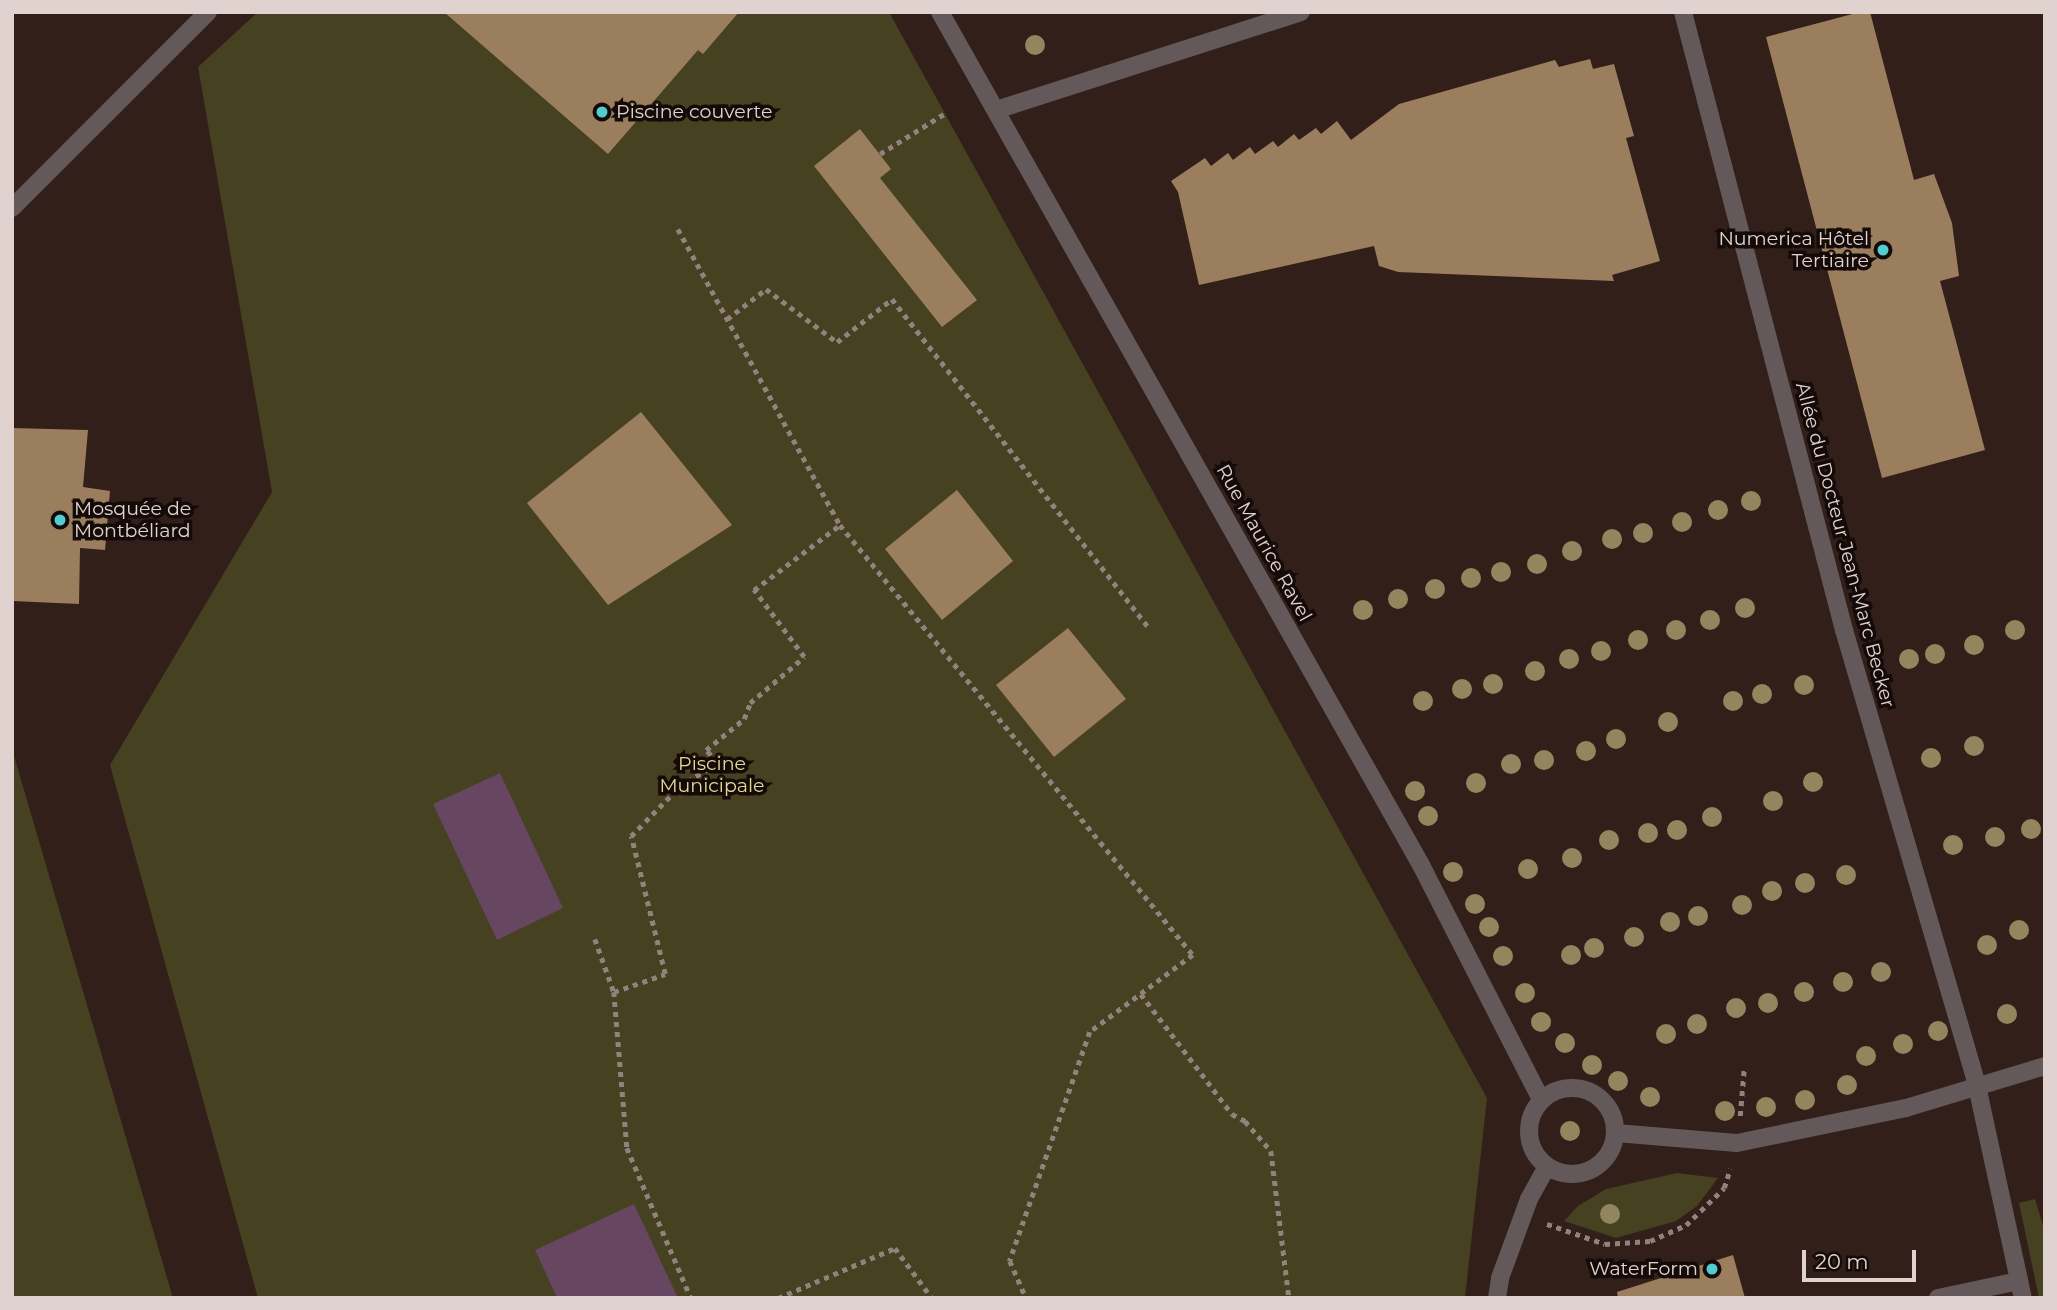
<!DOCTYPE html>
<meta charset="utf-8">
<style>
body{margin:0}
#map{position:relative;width:2057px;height:1310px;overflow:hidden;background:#321f19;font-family:Montserrat,sans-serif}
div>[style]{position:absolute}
.green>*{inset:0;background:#454121}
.water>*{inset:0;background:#664660}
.building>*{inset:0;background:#9b7e5d}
.path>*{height:4.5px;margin-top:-2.25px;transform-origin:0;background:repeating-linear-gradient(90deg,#92827d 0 5px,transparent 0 10px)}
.lane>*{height:18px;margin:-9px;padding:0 9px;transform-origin:9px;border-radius:9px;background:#63585a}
.street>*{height:18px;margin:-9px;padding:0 9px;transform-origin:9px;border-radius:9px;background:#63585a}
.street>.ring{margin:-9px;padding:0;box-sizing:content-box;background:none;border:18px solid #63585a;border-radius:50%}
.trees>*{width:20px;height:20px;margin:-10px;border-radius:50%;background:#93855d}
.dots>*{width:19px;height:19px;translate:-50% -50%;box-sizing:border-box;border:4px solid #140b09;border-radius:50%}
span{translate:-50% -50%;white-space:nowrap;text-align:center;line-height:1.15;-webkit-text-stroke:7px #140b09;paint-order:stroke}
.poi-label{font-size:19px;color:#e0d3cf}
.left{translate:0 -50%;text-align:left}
.right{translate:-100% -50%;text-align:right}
.street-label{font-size:19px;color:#e0d3cf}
.park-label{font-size:19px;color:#e2d995}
.frame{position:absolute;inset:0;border:14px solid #e0d3cf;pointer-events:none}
.scale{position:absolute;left:1802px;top:1250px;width:114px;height:32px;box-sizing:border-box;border:4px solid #e0d3cf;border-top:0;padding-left:9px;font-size:21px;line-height:24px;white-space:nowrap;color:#e0d3cf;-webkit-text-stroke:5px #140b09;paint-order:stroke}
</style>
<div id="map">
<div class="green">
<div style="clip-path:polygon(258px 12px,889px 12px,1487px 1098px,1465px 1298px,258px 1298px,110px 765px,272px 492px,198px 67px)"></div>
<div style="clip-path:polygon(12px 749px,173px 1298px,12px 1298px)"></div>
<div style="clip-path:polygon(1677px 1173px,1718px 1178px,1697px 1206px,1676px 1221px,1616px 1238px,1564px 1221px,1578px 1206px,1606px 1189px)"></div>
<div style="clip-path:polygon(2035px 1199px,2045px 1232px,2045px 1298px,2039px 1298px,2019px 1203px)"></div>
</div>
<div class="water">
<div style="clip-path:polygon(500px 773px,563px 908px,497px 940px,433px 804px)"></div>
<div style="clip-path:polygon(634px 1204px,677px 1296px,557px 1298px,535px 1250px)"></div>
</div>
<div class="building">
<div style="clip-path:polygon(444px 12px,739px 12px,703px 54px,698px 50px,608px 154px)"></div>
<div style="clip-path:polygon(1860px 12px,1870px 12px,1914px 180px,1934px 174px,1952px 223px,1959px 276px,1940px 281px,1985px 450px,1882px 478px,1766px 37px)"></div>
<div style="clip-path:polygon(1590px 59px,1593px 69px,1614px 64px,1634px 136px,1626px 138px,1660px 261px,1612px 275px,1614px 281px,1398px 272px,1379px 266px,1374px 246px,1199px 285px,1178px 192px,1171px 181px,1205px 158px,1211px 166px,1228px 153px,1233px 160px,1250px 147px,1255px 154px,1273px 141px,1278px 147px,1294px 134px,1299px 140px,1316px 128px,1321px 134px,1337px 121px,1351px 140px,1399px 104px,1555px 60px,1559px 67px)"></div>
<div style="clip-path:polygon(860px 129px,891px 169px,880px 178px,977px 300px,942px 327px,814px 166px)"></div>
<div style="clip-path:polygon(641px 412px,732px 525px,608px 605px,527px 503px)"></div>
<div style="clip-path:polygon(12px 428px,88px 430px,83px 487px,110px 491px,105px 550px,80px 548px,79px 604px,12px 601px)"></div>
<div style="clip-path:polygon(957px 490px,1013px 561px,942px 620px,885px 549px)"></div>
<div style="clip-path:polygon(1068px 628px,1126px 699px,1054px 757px,996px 685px)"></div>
<div style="clip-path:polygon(1733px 1255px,1745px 1298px,1618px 1298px,1617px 1292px)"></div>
</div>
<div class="path">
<div style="left:880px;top:154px;width:75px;rotate:-32deg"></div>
<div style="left:678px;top:229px;width:337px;rotate:61.3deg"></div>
<div style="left:840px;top:525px;width:556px;rotate:50.62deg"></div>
<div style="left:1193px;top:955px;width:129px;rotate:143.2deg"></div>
<div style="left:1090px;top:1032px;width:243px;rotate:109.3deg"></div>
<div style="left:1010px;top:1261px;width:40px;rotate:66.6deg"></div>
<div style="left:727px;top:319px;width:49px;rotate:-37.6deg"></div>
<div style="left:766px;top:289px;width:89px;rotate:36.7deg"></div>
<div style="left:837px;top:342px;width:70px;rotate:-38deg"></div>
<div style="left:892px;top:299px;width:419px;rotate:52deg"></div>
<div style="left:595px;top:939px;width:56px;rotate:70.3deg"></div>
<div style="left:614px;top:992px;width:157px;rotate:85.2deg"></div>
<div style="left:627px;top:1148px;width:163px;rotate:66.9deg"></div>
<div style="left:614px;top:992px;width:54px;rotate:-19.4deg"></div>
<div style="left:665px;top:974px;width:142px;rotate:-103.8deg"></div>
<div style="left:631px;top:836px;width:69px;rotate:-45.6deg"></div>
<div style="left:679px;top:787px;width:45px;rotate:-32.3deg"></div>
<div style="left:717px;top:763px;width:17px;rotate:-130deg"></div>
<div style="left:706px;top:750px;width:49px;rotate:-39.2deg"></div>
<div style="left:744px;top:719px;width:17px;rotate:-69deg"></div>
<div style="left:750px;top:703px;width:71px;rotate:-40.4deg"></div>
<div style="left:804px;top:657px;width:84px;rotate:-126.7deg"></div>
<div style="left:754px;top:590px;width:108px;rotate:-37.1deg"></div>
<div style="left:1141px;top:994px;width:151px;rotate:52.8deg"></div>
<div style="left:1232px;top:1114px;width:15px;rotate:28deg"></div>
<div style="left:1245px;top:1121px;width:40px;rotate:49deg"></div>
<div style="left:1271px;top:1151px;width:148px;rotate:83deg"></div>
<div style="left:1740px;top:1116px;width:48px;rotate:-85.2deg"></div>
<div style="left:1547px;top:1224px;width:61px;rotate:19deg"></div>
<div style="left:1605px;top:1244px;width:45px;rotate:-3.8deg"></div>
<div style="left:1650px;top:1241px;width:39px;rotate:-24deg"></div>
<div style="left:1686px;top:1225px;width:53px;rotate:-44.2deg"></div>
<div style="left:1724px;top:1188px;width:20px;rotate:-72deg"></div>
<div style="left:778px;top:1298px;width:127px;rotate:-23.1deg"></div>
<div style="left:895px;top:1248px;width:62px;rotate:53.5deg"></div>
</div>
<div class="lane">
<div style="left:1977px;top:1086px;width:217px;rotate:77.8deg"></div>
<div style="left:1938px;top:1298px;width:83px;rotate:-11.9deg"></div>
</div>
<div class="street">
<div style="left:940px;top:12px;width:979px;rotate:60.58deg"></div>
<div style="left:1421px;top:865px;width:264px;rotate:62.9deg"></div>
<div style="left:1683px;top:12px;width:639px;rotate:75.4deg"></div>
<div style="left:1844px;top:630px;width:475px;rotate:73.7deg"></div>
<div style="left:996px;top:110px;width:320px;rotate:-17.8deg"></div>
<div style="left:12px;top:208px;width:277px;rotate:-45deg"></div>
<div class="ring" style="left:1529px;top:1088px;width:68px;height:68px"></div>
<div style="left:1616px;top:1133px;width:121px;rotate:4.7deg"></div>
<div style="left:1737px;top:1143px;width:173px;rotate:-11.7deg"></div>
<div style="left:1906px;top:1108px;width:145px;rotate:-16.8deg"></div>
<div style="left:1497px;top:1298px;width:20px;rotate:-81deg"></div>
<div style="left:1500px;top:1278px;width:84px;rotate:-69.8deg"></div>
<div style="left:1529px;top:1199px;width:37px;rotate:-61deg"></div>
</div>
<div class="trees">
<div style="left:1035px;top:45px"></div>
<div style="left:1751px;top:501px"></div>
<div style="left:1718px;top:510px"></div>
<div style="left:1682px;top:522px"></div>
<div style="left:1643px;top:533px"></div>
<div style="left:1612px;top:539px"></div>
<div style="left:1572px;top:551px"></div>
<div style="left:1537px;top:564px"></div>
<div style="left:1501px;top:572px"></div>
<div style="left:1471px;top:578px"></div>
<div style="left:1435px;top:589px"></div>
<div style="left:1398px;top:599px"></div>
<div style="left:1745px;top:608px"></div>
<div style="left:1363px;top:610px"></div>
<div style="left:1710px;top:620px"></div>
<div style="left:1676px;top:630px"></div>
<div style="left:2015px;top:630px"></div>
<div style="left:1638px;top:640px"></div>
<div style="left:1974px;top:645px"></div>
<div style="left:1601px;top:651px"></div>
<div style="left:1935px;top:654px"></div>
<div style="left:1569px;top:659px"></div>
<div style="left:1909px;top:659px"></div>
<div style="left:1535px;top:671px"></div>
<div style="left:1493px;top:684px"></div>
<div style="left:1804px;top:685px"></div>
<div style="left:1462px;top:689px"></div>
<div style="left:1762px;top:694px"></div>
<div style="left:1423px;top:701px"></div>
<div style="left:1733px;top:701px"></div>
<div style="left:1668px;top:722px"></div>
<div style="left:1616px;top:739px"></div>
<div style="left:1974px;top:746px"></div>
<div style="left:1586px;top:751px"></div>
<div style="left:1931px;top:758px"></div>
<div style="left:1544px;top:760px"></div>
<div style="left:1511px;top:764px"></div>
<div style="left:1813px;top:782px"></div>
<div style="left:1476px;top:783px"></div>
<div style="left:1415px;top:791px"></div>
<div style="left:1773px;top:801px"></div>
<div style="left:1428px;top:816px"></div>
<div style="left:1712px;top:817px"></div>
<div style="left:2031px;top:829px"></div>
<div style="left:1677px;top:830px"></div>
<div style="left:1648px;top:833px"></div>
<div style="left:1995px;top:837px"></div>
<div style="left:1609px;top:840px"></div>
<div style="left:1953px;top:845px"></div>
<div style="left:1572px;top:858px"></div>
<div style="left:1528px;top:869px"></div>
<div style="left:1453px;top:872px"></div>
<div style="left:1846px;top:875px"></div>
<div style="left:1805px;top:883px"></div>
<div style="left:1772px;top:891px"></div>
<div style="left:1475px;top:904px"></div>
<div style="left:1742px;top:905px"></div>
<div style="left:1698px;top:916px"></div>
<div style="left:1670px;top:922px"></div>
<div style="left:1489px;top:927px"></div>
<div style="left:2019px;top:930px"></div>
<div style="left:1634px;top:937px"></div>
<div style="left:1987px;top:945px"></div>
<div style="left:1594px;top:948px"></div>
<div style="left:1571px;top:955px"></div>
<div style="left:1503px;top:956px"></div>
<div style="left:1881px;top:972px"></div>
<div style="left:1843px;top:982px"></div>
<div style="left:1804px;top:992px"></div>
<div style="left:1525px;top:993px"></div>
<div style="left:1768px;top:1003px"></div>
<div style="left:1736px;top:1008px"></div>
<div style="left:2007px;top:1014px"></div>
<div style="left:1541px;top:1022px"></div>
<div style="left:1697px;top:1024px"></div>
<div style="left:1938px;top:1031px"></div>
<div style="left:1666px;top:1034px"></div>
<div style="left:1565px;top:1043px"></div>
<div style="left:1903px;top:1044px"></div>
<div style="left:1866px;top:1056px"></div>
<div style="left:1592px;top:1065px"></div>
<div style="left:1618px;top:1081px"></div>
<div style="left:1847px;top:1085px"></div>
<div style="left:1650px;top:1097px"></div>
<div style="left:1805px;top:1100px"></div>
<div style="left:1766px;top:1107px"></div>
<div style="left:1725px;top:1111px"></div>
<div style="left:1570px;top:1131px"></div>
<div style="left:1610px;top:1214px"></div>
</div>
<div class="dots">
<div style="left:602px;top:112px;background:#52ccd0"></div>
<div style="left:1883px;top:250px;background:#52ccd0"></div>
<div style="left:60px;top:520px;background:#52ccd0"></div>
<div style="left:1712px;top:1269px;background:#52ccd0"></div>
</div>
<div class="poi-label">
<span class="left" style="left:616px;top:112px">Piscine couverte</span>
<span class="right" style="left:1869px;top:250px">Numerica Hôtel<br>Tertiaire</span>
<span class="left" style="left:74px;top:520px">Mosquée de<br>Montbéliard</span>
<span class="right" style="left:1698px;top:1269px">WaterForm</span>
</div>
<div class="street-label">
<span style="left:1264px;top:543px;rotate:61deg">Rue Maurice Ravel</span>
<span style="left:1845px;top:545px;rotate:75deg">Allée du Docteur Jean-Marc Becker</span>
</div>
<div class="park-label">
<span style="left:712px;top:775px">Piscine<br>Municipale</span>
</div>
<div class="frame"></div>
<div class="scale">20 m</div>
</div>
